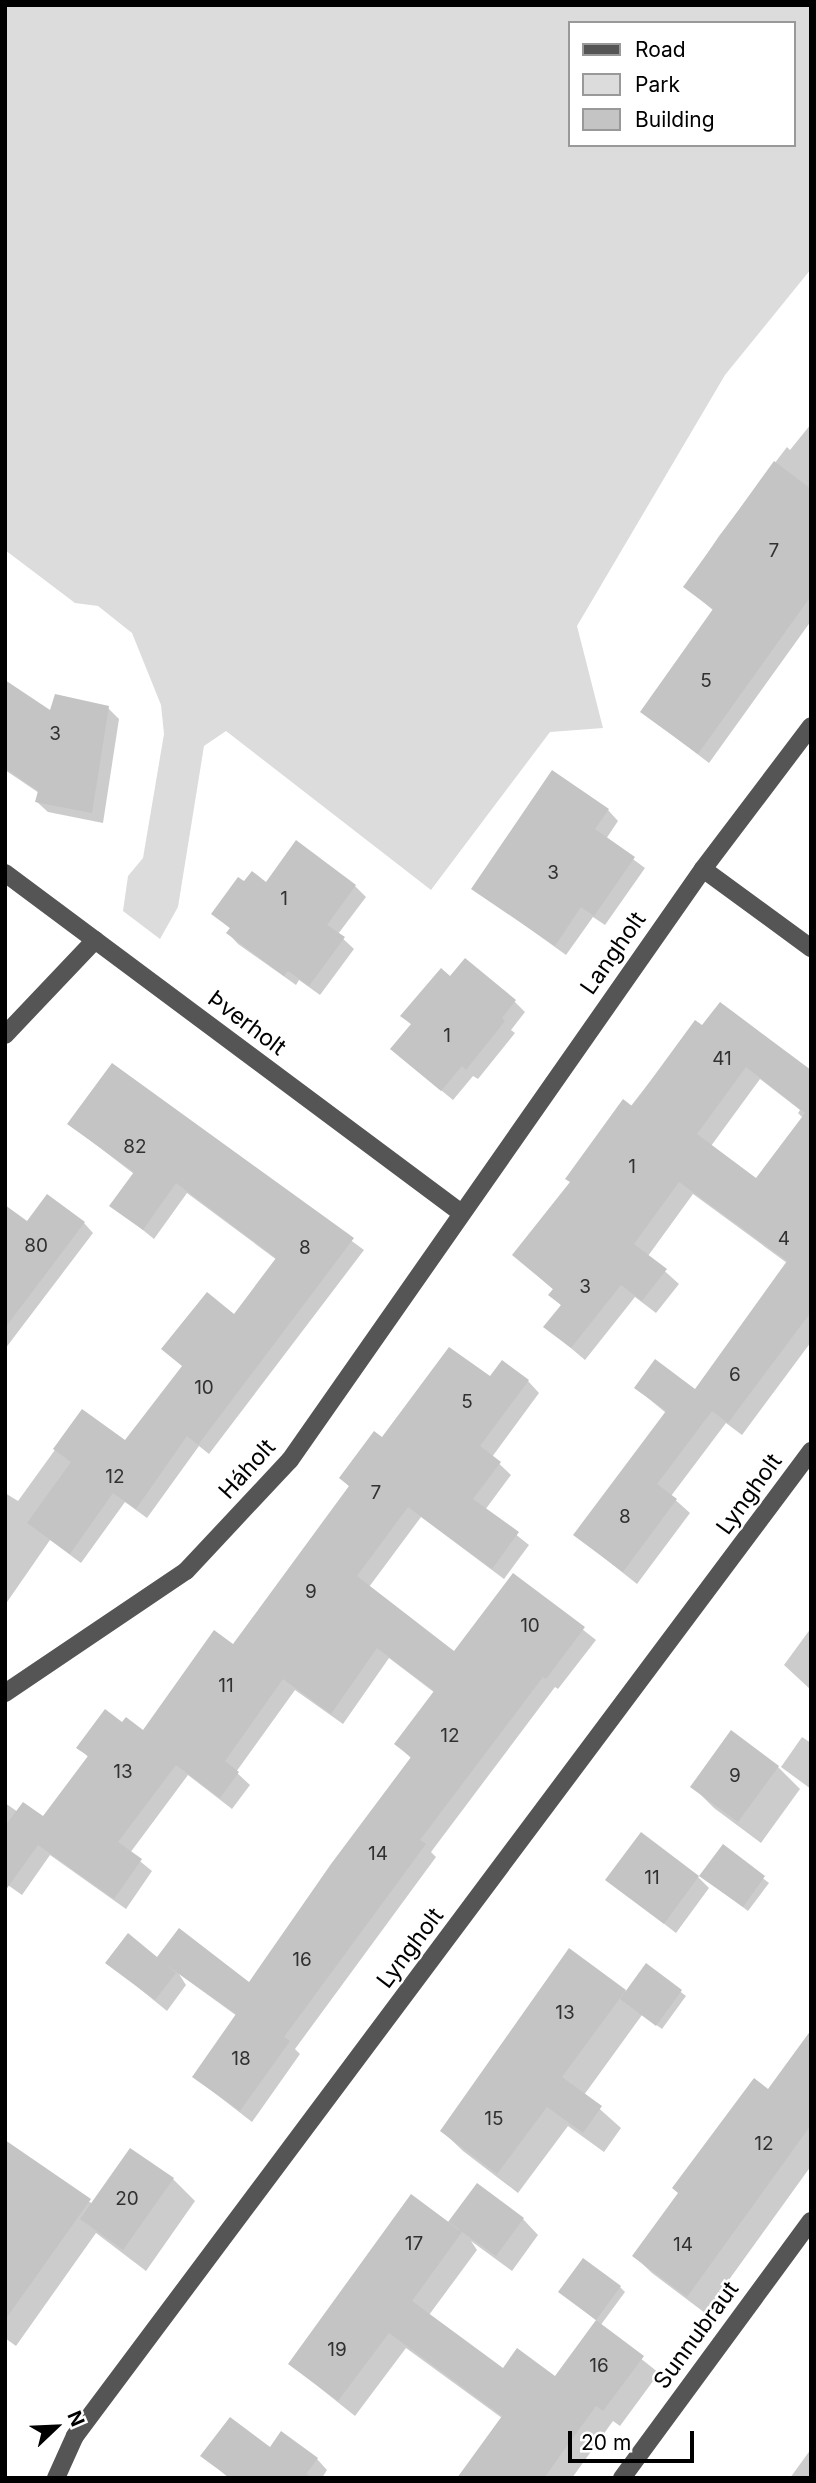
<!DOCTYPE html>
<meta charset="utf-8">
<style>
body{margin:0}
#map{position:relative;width:816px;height:2483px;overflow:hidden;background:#fff;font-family:Inter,sans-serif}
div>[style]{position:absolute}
.green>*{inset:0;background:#dcdcdc}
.shadow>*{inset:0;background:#0003}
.building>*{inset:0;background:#c4c4c4}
.minor>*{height:18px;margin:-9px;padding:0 9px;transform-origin:9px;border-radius:9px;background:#555}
span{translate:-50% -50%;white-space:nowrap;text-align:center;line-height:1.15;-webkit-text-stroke:5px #fff;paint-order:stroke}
.number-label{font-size:19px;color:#313131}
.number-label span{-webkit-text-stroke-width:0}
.street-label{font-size:23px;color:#000}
.frame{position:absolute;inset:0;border:7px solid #000;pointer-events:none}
.legend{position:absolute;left:568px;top:21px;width:228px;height:126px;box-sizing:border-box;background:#fff;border:2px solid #999;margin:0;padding:9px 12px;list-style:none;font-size:21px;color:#000}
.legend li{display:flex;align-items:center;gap:14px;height:35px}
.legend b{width:35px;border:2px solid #999}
.north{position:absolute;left:21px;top:2392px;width:70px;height:70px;-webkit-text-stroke:5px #fff;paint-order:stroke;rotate:67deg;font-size:19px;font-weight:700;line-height:28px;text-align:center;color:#000}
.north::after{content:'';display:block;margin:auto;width:24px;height:32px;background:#000;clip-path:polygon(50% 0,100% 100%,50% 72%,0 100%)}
.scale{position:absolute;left:568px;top:2431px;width:126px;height:32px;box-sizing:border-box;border:4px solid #000;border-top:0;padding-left:9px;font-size:21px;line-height:24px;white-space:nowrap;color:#000;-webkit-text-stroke:5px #fff;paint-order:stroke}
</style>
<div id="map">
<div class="green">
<div style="clip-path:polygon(evenodd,5px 5px,811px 5px,811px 269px,725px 375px,577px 626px,603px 728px,550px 732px,431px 890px,226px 731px,204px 746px,178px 907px,160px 939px,123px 911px,128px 876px,143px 858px,164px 734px,161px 705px,132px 633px,98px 606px,75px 603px,5px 550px,5px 5px,569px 23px,793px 23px,793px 145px,569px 145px,569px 23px)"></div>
</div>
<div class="shadow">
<div style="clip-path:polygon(811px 424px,811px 621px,709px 763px,642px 712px,714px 611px,685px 587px,719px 536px,787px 447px,790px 450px)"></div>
<div style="clip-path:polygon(5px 682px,51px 712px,108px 708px,119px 719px,103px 823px,48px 812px,37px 802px,39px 793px,5px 770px)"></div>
<div style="clip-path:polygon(608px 810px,618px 821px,606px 839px,645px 868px,605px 925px,593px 917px,566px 955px,473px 888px)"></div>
<div style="clip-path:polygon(245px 884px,355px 886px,366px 897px,338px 934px,354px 949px,320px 995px,299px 980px,296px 985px,238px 944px,228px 933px,231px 929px,213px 914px)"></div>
<div style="clip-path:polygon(450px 978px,515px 1002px,525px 1012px,511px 1030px,515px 1033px,478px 1079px,473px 1076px,453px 1100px,403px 1059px,412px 1025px,403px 1016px)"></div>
<div style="clip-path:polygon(evenodd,696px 1023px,811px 1073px,811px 1342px,742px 1435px,726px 1423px,671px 1496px,690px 1513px,637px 1584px,575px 1535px,666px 1413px,636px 1388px,696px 1392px,787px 1263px,693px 1194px,648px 1256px,679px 1284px,656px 1313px,635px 1297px,585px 1360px,546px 1327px,562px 1306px,550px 1295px,554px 1290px,514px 1255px,696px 1023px,760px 1079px,800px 1110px,798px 1113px,803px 1118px,757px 1180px,711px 1146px,760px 1079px)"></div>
<div style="clip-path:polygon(112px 1065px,364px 1250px,209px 1454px,199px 1446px,147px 1518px,125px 1502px,81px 1563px,50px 1540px,5px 1605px,5px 1493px,18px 1501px,83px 1411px,126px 1442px,184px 1367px,164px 1349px,235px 1317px,277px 1260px,187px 1193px,154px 1239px,112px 1205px,134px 1174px,69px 1124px)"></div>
<div style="clip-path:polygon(5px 1207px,27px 1223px,84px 1223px,93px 1233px,5px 1349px)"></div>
<div style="clip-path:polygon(491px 1379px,528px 1381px,539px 1393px,492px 1457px,511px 1475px,485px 1510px,529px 1545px,504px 1579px,421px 1517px,369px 1587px,454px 1654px,514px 1575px,596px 1640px,558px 1689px,555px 1687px,431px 1852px,436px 1857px,295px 2049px,300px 2054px,252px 2122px,194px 2077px,237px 2016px,179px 1974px,186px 1985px,167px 2011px,108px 1963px,158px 1960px,249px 1984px,412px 1759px,396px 1744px,435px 1693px,389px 1658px,343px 1724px,295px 1690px,236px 1772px,250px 1785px,232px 1809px,188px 1775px,130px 1853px,152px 1871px,126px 1909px,50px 1855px,22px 1895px,5px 1883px,5px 1803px,18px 1812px,43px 1819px,89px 1758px,79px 1747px,123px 1725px,144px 1732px,233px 1646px,350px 1487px,341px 1478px,383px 1439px)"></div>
<div style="clip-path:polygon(811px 1628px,811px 1690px,784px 1665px)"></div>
<div style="clip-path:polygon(732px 1733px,778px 1767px,800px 1789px,761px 1843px,714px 1808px,692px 1786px)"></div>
<div style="clip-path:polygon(802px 1737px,811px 1743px,811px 1789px,781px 1767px)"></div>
<div style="clip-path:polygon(723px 1847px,769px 1883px,748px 1911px,701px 1876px)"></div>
<div style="clip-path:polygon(698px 1877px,709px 1888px,676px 1933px,608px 1880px)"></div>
<div style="clip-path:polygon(570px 1950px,627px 1992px,646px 1965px,686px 1996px,662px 2029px,642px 2015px,584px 2095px,621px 2128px,604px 2152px,568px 2126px,518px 2193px,463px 2151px,442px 2131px)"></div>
<div style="clip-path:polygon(811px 2033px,811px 2166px,705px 2313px,652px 2273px,634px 2256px,768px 2091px)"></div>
<div style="clip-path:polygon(5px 2153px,93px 2204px,173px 2179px,195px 2201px,146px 2271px,96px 2233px,16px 2346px,5px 2338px)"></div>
<div style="clip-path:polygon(523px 2219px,538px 2235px,512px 2271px,471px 2241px,477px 2250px,429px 2315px,503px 2370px,555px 2379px,597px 2321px,560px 2292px,620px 2287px,625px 2292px,600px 2326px,659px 2373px,620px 2426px,613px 2421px,572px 2478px,458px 2478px,502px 2418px,406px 2348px,355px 2416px,290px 2364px,455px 2230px)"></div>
<div style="clip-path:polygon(270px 2449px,317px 2459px,327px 2470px,322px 2478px,229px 2478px,203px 2456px)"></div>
<div style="clip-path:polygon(811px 2449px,811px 2478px,790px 2478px)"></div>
</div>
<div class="building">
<div style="clip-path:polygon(774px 461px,811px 489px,811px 596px,698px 754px,640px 712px,713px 609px,683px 587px)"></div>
<div style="clip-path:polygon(5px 680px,50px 710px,55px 694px,109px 706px,92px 813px,35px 802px,38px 791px,5px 768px)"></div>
<div style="clip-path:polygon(552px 770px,609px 809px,595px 829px,635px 857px,594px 916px,581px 907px,555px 946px,471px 889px)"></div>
<div style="clip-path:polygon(296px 840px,356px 885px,327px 925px,345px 937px,309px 986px,288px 971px,284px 976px,226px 933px,230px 928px,211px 914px,238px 877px,244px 881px,252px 871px,266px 882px)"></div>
<div style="clip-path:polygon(465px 958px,516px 1000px,502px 1018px,505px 1021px,466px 1070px,462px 1066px,441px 1091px,390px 1049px,411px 1024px,400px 1016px,441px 968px,450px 976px)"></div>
<div style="clip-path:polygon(evenodd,720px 1002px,811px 1070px,811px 1312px,728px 1423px,712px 1411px,657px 1484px,677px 1499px,623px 1572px,573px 1535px,666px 1411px,634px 1388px,655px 1359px,695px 1389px,787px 1261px,679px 1182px,634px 1244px,667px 1269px,642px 1301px,621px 1285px,571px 1348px,543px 1327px,561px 1305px,548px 1295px,553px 1289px,512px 1255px,570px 1182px,565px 1179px,623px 1099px,632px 1106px,695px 1020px,702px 1025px,720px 1002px,746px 1067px,805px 1113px,756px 1178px,697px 1134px,746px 1067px)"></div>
<div style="clip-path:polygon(112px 1063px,354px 1238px,198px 1445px,187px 1436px,136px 1509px,113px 1493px,70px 1554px,27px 1523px,71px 1462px,53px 1449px,82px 1409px,125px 1440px,182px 1366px,161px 1349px,207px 1292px,234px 1314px,276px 1258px,176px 1183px,143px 1230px,109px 1206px,134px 1172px,67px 1124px)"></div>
<div style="clip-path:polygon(47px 1194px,85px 1222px,5px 1328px,5px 1205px,27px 1221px)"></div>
<div style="clip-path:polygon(449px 1347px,490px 1376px,502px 1360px,529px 1380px,480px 1446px,501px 1462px,473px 1499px,519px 1532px,492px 1569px,408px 1507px,357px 1576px,454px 1651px,513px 1573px,585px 1627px,546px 1679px,543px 1677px,420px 1840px,426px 1844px,284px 2037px,290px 2041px,240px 2111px,192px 2077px,236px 2014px,165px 1964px,176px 1973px,155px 2000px,105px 1963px,128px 1933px,157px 1957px,179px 1928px,249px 1982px,331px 1864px,411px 1757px,394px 1744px,434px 1691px,377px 1648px,331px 1714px,283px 1679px,225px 1761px,239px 1772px,220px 1798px,176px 1765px,118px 1842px,142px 1859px,114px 1899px,38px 1845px,5px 1891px,5px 1826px,23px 1802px,43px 1816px,88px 1756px,76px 1748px,105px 1709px,122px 1722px,126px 1717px,143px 1730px,214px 1630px,233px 1644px,349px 1486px,339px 1478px,374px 1431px,382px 1437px)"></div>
<div style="clip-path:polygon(731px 1730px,779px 1766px,738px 1822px,690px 1787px)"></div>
<div style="clip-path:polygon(641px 1832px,699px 1876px,664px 1924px,605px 1880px)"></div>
<div style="clip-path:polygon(723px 1844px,765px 1876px,743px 1907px,699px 1876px)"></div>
<div style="clip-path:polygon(569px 1948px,626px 1990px,562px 2077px,602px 2106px,583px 2133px,547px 2107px,497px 2174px,440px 2131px)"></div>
<div style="clip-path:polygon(646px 1963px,682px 1990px,656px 2026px,620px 1999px)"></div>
<div style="clip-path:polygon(811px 2030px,811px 2125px,687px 2297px,632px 2256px,678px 2193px,672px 2188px,754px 2078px,768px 2089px)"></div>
<div style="clip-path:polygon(5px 2140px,91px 2199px,5px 2320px)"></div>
<div style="clip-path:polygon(130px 2148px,174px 2178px,123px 2250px,80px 2219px)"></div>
<div style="clip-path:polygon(477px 2183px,524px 2218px,496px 2256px,448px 2222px)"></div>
<div style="clip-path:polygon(411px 2194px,462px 2232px,412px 2301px,503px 2368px,517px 2348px,555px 2376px,596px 2320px,644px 2356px,603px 2411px,596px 2406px,544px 2478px,457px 2478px,502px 2416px,389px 2333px,338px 2401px,288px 2364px)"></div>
<div style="clip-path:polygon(583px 2258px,621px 2286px,596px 2320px,558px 2292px)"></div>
<div style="clip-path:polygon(230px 2417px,270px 2447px,281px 2431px,318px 2458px,306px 2474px,312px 2478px,230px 2478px,200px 2456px)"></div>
</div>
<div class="minor">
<div style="left:703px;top:869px;width:134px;rotate:36.2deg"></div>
<div style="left:5px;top:873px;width:567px;rotate:36.69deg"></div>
<div style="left:5px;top:1035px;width:131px;rotate:-46.5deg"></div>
<div style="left:5px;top:1693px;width:218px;rotate:-34deg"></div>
<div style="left:186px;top:1571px;width:152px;rotate:-46.9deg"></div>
<div style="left:290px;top:1460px;width:721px;rotate:-55.05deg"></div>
<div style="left:703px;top:869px;width:179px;rotate:-52.9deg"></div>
<div style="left:56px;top:2478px;width:46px;rotate:-65.7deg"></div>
<div style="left:75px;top:2436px;width:1230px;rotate:-53.23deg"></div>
<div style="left:622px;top:2478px;width:319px;rotate:-53.7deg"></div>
</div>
<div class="number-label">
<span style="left:774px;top:551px">7</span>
<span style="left:706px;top:681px">5</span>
<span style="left:55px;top:734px">3</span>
<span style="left:553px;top:873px">3</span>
<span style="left:284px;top:899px">1</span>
<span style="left:447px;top:1036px">1</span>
<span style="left:722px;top:1059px">41</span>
<span style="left:135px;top:1147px">82</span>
<span style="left:632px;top:1167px">1</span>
<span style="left:784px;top:1239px">4</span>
<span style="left:36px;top:1246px">80</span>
<span style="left:305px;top:1248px">8</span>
<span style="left:585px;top:1287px">3</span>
<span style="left:735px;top:1375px">6</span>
<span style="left:204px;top:1388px">10</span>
<span style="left:467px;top:1402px">5</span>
<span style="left:115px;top:1477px">12</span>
<span style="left:376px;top:1493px">7</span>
<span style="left:625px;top:1517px">8</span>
<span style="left:311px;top:1592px">9</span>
<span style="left:530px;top:1626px">10</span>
<span style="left:226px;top:1686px">11</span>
<span style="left:450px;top:1736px">12</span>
<span style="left:123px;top:1772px">13</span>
<span style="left:735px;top:1776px">9</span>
<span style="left:378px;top:1854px">14</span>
<span style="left:652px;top:1878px">11</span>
<span style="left:302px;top:1960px">16</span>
<span style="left:565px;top:2013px">13</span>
<span style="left:241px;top:2059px">18</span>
<span style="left:494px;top:2119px">15</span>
<span style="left:764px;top:2144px">12</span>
<span style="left:127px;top:2199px">20</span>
<span style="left:414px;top:2244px">17</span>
<span style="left:683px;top:2245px">14</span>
<span style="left:337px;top:2350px">19</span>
<span style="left:599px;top:2366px">16</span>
</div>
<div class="street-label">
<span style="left:613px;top:953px;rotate:-55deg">Langholt</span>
<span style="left:247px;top:1023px;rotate:37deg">Þverholt</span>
<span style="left:247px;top:1469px;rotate:-48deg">Háholt</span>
<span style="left:749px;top:1494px;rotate:-54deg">Lyngholt</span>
<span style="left:410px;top:1948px;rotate:-53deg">Lyngholt</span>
<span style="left:696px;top:2335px;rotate:-54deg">Sunnubraut</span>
</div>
<div class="frame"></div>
<ul class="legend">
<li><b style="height:9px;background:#555"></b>Road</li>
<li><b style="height:19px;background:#dcdcdc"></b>Park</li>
<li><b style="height:19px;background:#c4c4c4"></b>Building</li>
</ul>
<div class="north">N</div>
<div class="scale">20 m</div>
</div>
